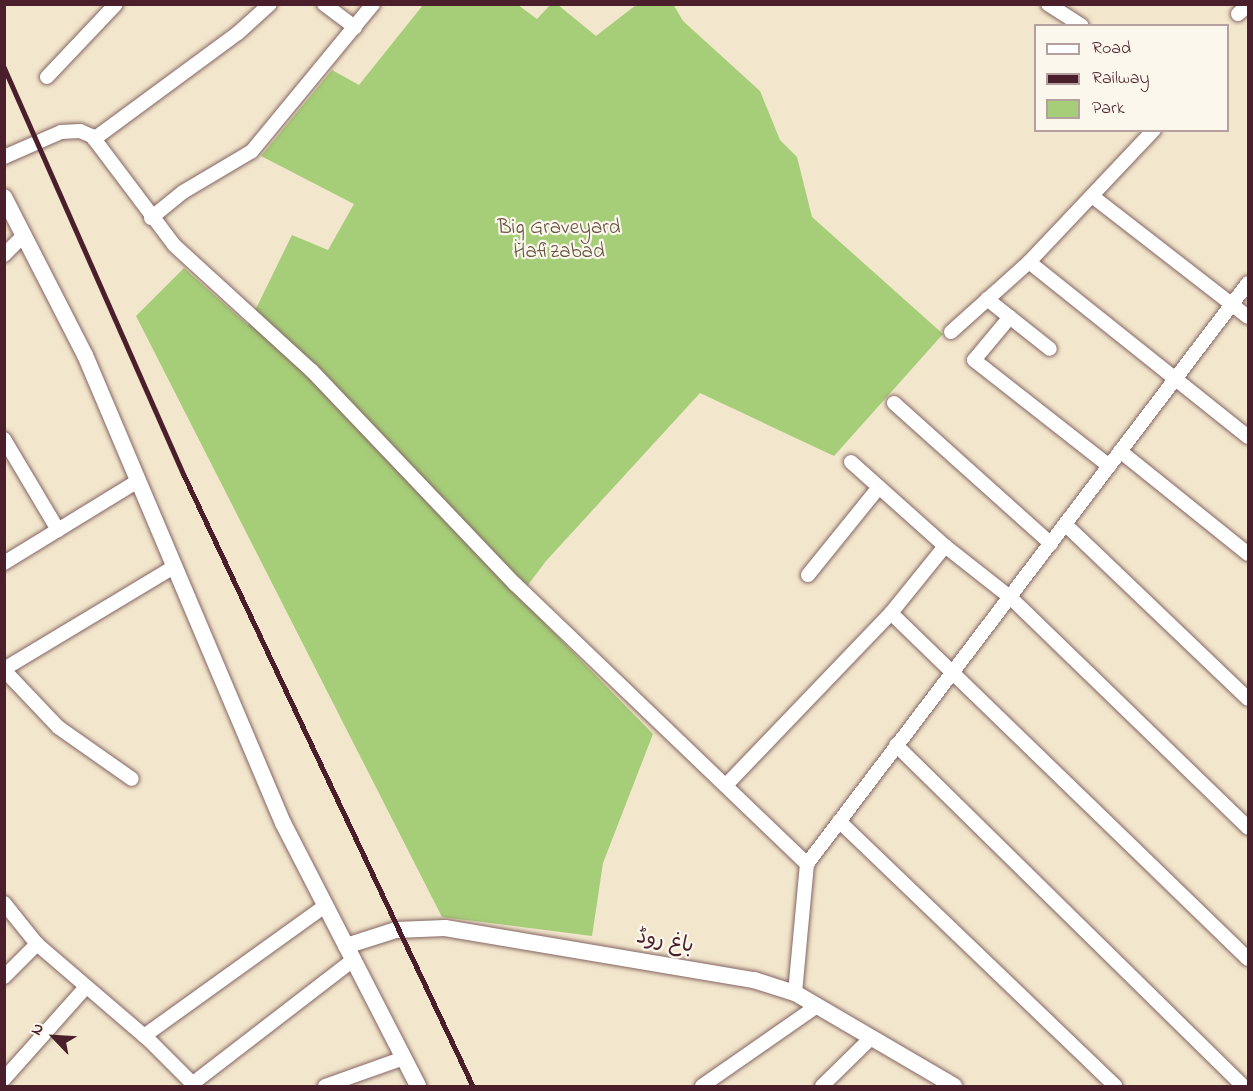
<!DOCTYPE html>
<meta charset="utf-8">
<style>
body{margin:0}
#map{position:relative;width:1253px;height:1091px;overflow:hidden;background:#f2e6cc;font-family:"Indie Flower","Playpen Sans Arabic",sans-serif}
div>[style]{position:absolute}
.green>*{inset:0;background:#a6cd78}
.roads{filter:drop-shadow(0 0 2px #856563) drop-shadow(0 0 2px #856563)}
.minor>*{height:14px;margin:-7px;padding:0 7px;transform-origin:7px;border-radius:7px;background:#fff}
.tertiary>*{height:16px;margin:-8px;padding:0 8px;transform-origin:8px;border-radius:8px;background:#fff}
.rail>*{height:4.5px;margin:-2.25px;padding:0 2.25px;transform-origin:2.25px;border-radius:2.25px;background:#4a1f2b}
span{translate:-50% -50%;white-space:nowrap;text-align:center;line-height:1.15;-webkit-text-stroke:4.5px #fbf7ec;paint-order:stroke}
.park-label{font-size:21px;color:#665342}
.street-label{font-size:21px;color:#4a1f2b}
.frame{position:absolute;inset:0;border:6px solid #4a1f2b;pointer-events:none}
.legend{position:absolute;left:1034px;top:24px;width:195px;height:108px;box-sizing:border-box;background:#fbf7ec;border:2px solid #b4a19f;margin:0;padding:8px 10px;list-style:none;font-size:18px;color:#4a1f2b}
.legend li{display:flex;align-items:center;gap:12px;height:30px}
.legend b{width:30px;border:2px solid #b4a19f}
.north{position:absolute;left:24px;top:1007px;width:60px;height:60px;-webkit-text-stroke:4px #fbf7ec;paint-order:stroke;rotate:295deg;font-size:16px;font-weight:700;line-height:24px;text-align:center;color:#4a1f2b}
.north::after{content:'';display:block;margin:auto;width:21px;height:27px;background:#4a1f2b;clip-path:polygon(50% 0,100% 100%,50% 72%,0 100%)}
</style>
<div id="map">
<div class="green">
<div style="clip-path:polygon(673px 4px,683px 21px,760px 91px,780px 140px,797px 157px,812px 217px,943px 334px,834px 456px,700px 393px,546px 561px,519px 597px,653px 734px,603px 863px,592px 936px,442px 917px,136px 316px,184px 268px,248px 325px,292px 235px,328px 250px,354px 204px,261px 156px,332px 70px,359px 85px,423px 5px,518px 5px,537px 19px,550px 5px,558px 5px,596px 36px,636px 5px)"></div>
</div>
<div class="roads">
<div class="minor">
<div style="left:324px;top:4px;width:39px;rotate:37deg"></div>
<div style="left:1048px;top:4px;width:40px;rotate:32.9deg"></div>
<div style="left:1238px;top:14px;width:13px;rotate:-42deg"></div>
<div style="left:47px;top:77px;width:100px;rotate:-46.6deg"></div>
<div style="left:94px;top:139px;width:179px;rotate:-36.4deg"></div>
<div style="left:238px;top:33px;width:43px;rotate:-42.2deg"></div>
<div style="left:4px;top:157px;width:62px;rotate:-23.7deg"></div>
<div style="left:61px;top:132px;width:19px;rotate:-3deg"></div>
<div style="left:80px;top:131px;width:13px;rotate:23deg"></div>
<div style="left:92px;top:136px;width:136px;rotate:53deg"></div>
<div style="left:174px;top:245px;width:187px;rotate:42.4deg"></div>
<div style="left:312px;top:371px;width:294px;rotate:46.4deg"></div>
<div style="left:515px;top:584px;width:405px;rotate:43.8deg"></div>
<div style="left:1092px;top:196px;width:197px;rotate:37.8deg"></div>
<div style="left:151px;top:218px;width:41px;rotate:-39.1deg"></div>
<div style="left:183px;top:192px;width:80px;rotate:-30.7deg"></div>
<div style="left:252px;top:151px;width:190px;rotate:-50.5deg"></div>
<div style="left:4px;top:255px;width:27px;rotate:-45deg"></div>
<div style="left:1029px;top:262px;width:280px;rotate:38.6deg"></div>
<div style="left:987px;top:299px;width:80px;rotate:38.4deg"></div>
<div style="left:1010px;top:317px;width:56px;rotate:129.9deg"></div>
<div style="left:974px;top:360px;width:172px;rotate:38.1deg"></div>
<div style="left:951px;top:332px;width:105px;rotate:-41.9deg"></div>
<div style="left:1029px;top:262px;width:182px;rotate:-46.6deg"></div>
<div style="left:894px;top:403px;width:211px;rotate:41.9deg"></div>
<div style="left:4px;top:439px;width:106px;rotate:59.3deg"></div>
<div style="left:1120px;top:451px;width:164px;rotate:38.8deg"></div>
<div style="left:851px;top:462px;width:126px;rotate:41.8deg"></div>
<div style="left:945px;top:546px;width:84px;rotate:38.2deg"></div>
<div style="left:1011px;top:598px;width:330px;rotate:44.1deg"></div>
<div style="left:1067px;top:526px;width:250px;rotate:43.7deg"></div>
<div style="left:4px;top:563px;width:157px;rotate:-31.5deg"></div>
<div style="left:808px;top:575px;width:113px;rotate:-51.1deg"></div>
<div style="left:891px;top:613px;width:497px;rotate:44.1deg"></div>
<div style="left:4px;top:669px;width:198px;rotate:-31deg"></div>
<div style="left:4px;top:670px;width:79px;rotate:46.5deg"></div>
<div style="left:58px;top:727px;width:90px;rotate:35.1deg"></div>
<div style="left:896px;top:745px;width:487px;rotate:44.5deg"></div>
<div style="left:727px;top:784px;width:237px;rotate:-46.2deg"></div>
<div style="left:891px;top:613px;width:86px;rotate:-51.1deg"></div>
<div style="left:839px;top:821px;width:383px;rotate:43.8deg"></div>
<div style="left:4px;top:903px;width:53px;rotate:51.2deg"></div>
<div style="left:37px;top:944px;width:148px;rotate:40.6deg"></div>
<div style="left:149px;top:1040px;width:65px;rotate:45deg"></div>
<div style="left:4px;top:977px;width:47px;rotate:-45deg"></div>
<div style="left:795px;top:993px;width:130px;rotate:-84.7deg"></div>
<div style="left:807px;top:864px;width:729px;rotate:-52.8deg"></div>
<div style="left:144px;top:1036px;width:223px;rotate:-35.7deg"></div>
<div style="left:4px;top:1079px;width:122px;rotate:-48.3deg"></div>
<div style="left:192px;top:1084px;width:203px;rotate:-37.6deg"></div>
<div style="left:325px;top:1086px;width:84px;rotate:-19.5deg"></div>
<div style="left:702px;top:1086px;width:140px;rotate:-34.8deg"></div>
<div style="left:822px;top:1086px;width:69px;rotate:-44.4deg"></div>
</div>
<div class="tertiary">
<div style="left:4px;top:197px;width:178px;rotate:62.9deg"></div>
<div style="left:85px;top:355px;width:508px;rotate:67.07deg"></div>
<div style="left:283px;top:823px;width:296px;rotate:62.8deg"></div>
<div style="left:346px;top:946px;width:52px;rotate:-17.7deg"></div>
<div style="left:396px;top:930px;width:49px;rotate:-2.3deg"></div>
<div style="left:445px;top:928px;width:313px;rotate:9.6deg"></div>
<div style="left:754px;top:980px;width:43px;rotate:17.6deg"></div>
<div style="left:795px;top:993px;width:184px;rotate:30.3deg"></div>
</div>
</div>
<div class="rail">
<div style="left:4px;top:67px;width:446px;rotate:66.2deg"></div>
<div style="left:184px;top:475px;width:676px;rotate:64.69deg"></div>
</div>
<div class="park-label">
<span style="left:559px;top:240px">Big Graveyard<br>Hafizabad</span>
</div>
<div class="street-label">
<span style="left:665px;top:942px;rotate:10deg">باغ روڈ</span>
</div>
<div class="frame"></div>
<ul class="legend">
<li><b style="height:8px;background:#fff"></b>Road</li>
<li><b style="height:8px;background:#4a1f2b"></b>Railway</li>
<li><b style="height:16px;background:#a6cd78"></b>Park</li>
</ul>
<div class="north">N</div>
</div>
